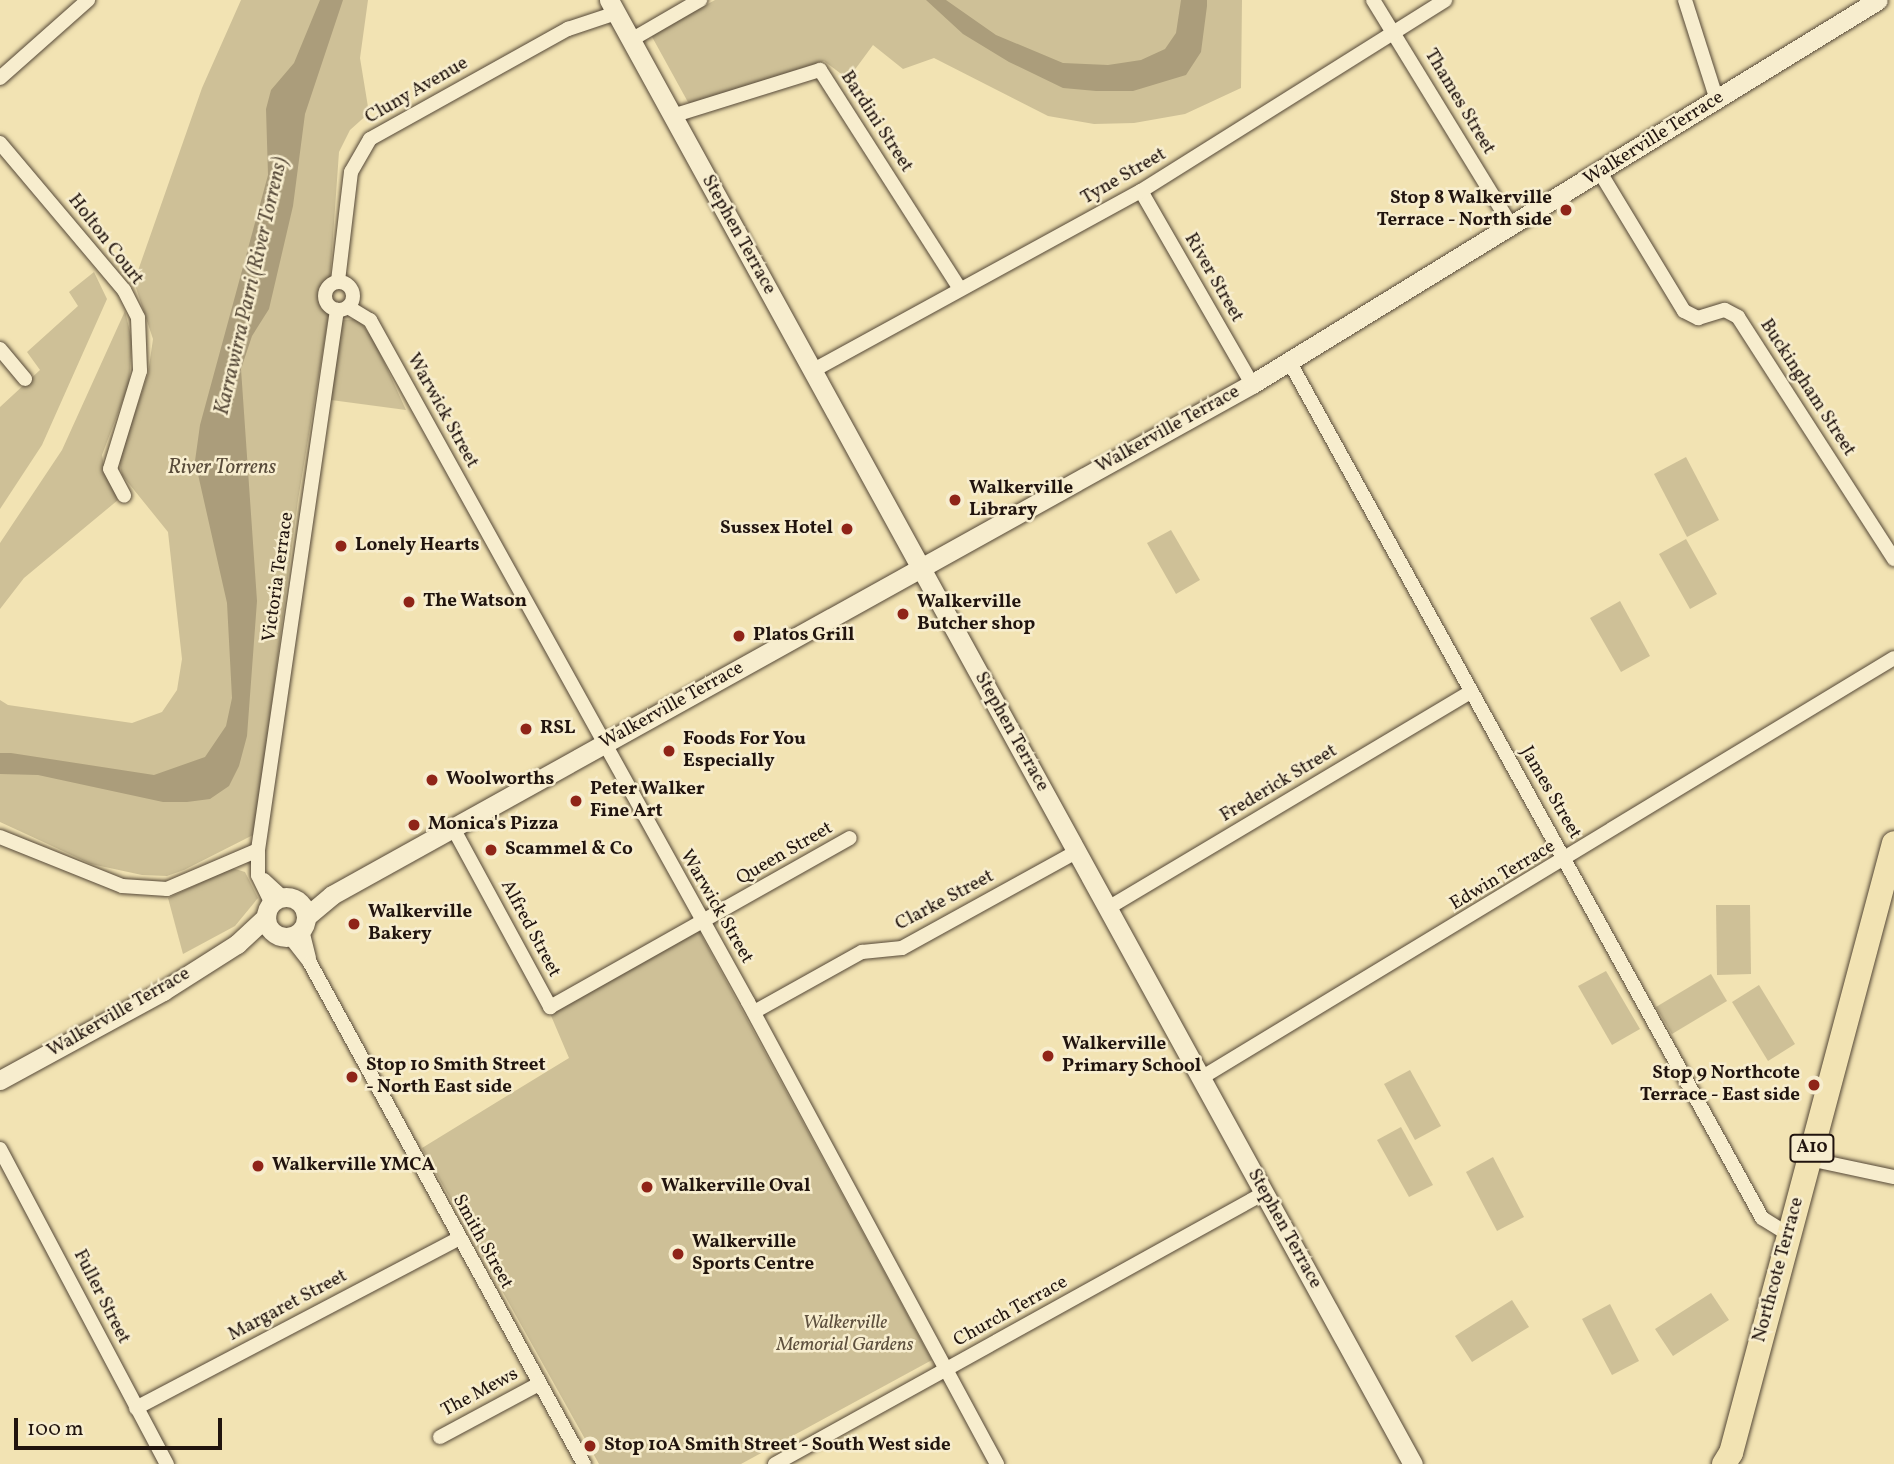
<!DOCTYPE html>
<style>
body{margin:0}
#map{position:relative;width:1894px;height:1464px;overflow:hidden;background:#f2e3b3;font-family:Vollkorn,serif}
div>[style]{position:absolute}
.green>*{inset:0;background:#cec097}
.water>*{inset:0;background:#ab9d7b}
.roads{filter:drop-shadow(0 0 2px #554837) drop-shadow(0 0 2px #554837)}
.street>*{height:14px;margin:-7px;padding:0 7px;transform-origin:7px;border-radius:7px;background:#f7edce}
.street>.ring{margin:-7px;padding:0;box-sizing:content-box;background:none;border:14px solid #f7edce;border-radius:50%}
.secondary>*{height:19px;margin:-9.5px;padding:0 9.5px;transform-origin:9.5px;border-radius:9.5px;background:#f7edce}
.secondary>.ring{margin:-9.5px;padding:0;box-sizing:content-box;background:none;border:19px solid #f7edce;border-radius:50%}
.highway>*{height:24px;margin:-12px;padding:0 12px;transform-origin:12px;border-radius:12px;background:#f2e3b3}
.dots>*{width:19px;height:19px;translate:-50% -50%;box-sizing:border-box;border:4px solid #f7edce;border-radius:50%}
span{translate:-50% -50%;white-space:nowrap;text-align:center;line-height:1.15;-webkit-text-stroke:5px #f7edce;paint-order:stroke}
.shield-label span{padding:2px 5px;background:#f7edce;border:2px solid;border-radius:5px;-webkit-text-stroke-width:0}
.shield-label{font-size:18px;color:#21140e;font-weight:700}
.street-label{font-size:19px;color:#21140e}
.poi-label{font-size:19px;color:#21140e;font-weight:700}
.right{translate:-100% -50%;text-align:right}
.left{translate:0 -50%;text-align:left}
.park-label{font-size:19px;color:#5e503e;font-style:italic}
.water-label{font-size:21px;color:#584b3a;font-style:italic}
.scale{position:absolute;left:14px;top:1418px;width:208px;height:32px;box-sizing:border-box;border:4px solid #21140e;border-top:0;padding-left:9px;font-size:21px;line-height:24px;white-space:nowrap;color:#21140e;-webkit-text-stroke:5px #f7edce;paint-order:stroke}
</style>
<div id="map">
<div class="green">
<div style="clip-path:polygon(241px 0,368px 0,360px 58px,369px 113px,350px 130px,339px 152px,330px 279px,321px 297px,329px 314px,298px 500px,255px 834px,184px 870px,167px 876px,142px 875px,91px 864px,0 822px,0 700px,8px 705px,132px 723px,162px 712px,177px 690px,182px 659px,168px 532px,122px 475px,119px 460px,148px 374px,153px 339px,134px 282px,202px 88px)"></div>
<div style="clip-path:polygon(715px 0,1242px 0,1241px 88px,1185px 114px,1134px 123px,1094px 124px,1048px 116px,934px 58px,903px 69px,873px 45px,848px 79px,824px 61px,689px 104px,651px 35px)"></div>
<div style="clip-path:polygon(94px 272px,107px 299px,42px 445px,0 509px,0 407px,40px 370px,27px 352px,78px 306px,69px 292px)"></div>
<div style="clip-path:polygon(125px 311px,132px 340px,129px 384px,102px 455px,106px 477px,124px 495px,24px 578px,0 609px,0 543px,62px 450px)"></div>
<div style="clip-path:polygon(358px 319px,374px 340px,406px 410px,331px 400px,336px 329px,342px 320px)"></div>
<div style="clip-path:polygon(1686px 457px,1719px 520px,1687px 537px,1654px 474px)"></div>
<div style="clip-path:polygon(1171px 530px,1200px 580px,1176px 594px,1147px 543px)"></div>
<div style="clip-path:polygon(1686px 539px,1717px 594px,1690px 609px,1659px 554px)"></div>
<div style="clip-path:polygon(1620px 601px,1650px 656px,1621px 672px,1590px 618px)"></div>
<div style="clip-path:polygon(232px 868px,245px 872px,258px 898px,235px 926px,183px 954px,168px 898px)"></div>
<div style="clip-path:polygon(1716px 905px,1750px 905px,1751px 974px,1717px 975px)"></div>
<div style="clip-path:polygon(699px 931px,932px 1360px,741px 1464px,599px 1464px,422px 1148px,569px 1058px,549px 1011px)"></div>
<div style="clip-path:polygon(1606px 971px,1640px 1029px,1612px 1045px,1578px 986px)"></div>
<div style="clip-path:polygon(1711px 974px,1727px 1001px,1672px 1034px,1656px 1007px)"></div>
<div style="clip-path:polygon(1759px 985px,1795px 1044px,1768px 1061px,1732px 1002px)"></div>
<div style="clip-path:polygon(1410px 1070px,1441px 1126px,1415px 1140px,1384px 1084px)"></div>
<div style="clip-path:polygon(1401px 1127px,1433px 1185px,1409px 1197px,1377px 1140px)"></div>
<div style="clip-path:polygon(1493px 1157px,1524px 1217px,1497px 1231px,1466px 1172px)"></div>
<div style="clip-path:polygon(1711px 1293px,1729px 1320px,1673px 1356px,1655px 1329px)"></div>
<div style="clip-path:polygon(1512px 1300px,1529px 1327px,1472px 1362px,1455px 1336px)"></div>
<div style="clip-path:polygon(1610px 1304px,1639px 1361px,1612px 1375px,1582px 1319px)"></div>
</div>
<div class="water">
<div style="clip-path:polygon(320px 0,343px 0,305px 114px,293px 206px,269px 309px,252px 336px,241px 369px,257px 601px,247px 736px,239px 766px,229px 786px,210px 799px,187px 802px,163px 802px,38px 775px,0 774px,0 753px,11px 753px,154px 775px,205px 757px,226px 726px,232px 698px,227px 603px,195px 461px,200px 425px,268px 175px,266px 109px,271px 90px,294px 63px)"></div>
<div style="clip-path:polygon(926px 0,946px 0,996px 35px,1063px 63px,1108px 65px,1141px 60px,1165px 49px,1176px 33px,1181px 0,1207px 0,1207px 6px,1201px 52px,1186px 75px,1133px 91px,1096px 91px,1063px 88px,1009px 62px,963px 34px)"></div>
</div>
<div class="roads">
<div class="street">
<div style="left:1373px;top:0;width:264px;rotate:58.5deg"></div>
<div style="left:1685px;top:0;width:105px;rotate:72.3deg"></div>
<div style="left:631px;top:40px;width:80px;rotate:-30.1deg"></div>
<div style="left:0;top:78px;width:118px;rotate:-41.6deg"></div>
<div style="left:672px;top:116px;width:155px;rotate:-17.3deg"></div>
<div style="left:820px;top:70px;width:260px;rotate:57.4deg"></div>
<div style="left:0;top:143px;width:192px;rotate:49.9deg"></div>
<div style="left:124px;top:290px;width:31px;rotate:63deg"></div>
<div style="left:138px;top:318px;width:53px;rotate:87.8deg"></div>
<div style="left:140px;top:371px;width:102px;rotate:107deg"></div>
<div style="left:110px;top:469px;width:30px;rotate:62deg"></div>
<div style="left:1601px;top:174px;width:160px;rotate:58.8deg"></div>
<div style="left:1684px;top:311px;width:16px;rotate:27deg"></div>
<div style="left:1698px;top:318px;width:28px;rotate:-17deg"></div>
<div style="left:1725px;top:310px;width:15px;rotate:28deg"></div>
<div style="left:1738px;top:317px;width:288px;rotate:57.2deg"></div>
<div style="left:1141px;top:191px;width:223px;rotate:60.1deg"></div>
<div style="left:338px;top:281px;width:110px;rotate:-83.2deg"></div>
<div style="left:351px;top:172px;width:38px;rotate:-60deg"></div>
<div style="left:370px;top:139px;width:227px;rotate:-29.1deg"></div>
<div style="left:568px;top:29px;width:51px;rotate:-18.4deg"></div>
<div class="ring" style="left:325px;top:282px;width:14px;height:14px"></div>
<div style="left:348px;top:307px;width:26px;rotate:31deg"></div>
<div style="left:370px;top:320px;width:780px;rotate:61deg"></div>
<div style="left:748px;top:1002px;width:525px;rotate:61.68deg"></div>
<div style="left:0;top:349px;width:39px;rotate:50deg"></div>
<div style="left:1289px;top:361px;width:979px;rotate:61.1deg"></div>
<div style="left:1762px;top:1218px;width:31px;rotate:32deg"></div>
<div style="left:812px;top:371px;width:375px;rotate:-28.7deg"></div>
<div style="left:1141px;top:191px;width:359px;rotate:-32.1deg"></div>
<div style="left:453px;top:828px;width:204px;rotate:61.5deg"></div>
<div style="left:550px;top:1007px;width:344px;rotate:-29.4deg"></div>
<div style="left:0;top:837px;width:131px;rotate:21.9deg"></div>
<div style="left:122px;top:886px;width:45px;rotate:3.8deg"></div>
<div style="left:167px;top:889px;width:99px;rotate:-23.2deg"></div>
<div style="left:264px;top:880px;width:26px;rotate:43deg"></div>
<div style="left:272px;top:904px;width:32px;rotate:-116deg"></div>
<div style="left:258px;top:875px;width:25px;rotate:-90deg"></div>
<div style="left:258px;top:850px;width:546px;rotate:-81.68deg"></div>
<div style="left:1108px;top:908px;width:422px;rotate:-30.8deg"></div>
<div style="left:302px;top:930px;width:29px;rotate:76deg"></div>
<div style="left:290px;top:937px;width:33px;rotate:52deg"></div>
<div style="left:310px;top:963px;width:571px;rotate:61.33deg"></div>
<div style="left:754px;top:1012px;width:124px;rotate:-29.1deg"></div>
<div style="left:862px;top:952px;width:40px;rotate:-5.7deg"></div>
<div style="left:902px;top:948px;width:199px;rotate:-28.9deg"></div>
<div style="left:1201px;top:1078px;width:810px;rotate:-31.22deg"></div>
<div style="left:0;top:1149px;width:357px;rotate:62.1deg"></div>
<div style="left:1809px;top:1159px;width:87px;rotate:12deg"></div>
<div style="left:136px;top:1408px;width:364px;rotate:-27.7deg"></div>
<div style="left:440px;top:1437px;width:112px;rotate:-28.2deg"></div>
<div style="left:775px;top:1464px;width:559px;rotate:-28.99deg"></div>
</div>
<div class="secondary">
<div style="left:609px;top:0;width:1670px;rotate:61.23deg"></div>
<div class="ring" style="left:266px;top:897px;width:21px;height:21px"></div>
<div style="left:306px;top:917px;width:34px;rotate:-40deg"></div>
<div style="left:332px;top:895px;width:1052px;rotate:-29.05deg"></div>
<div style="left:1252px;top:384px;width:734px;rotate:-31.53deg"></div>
<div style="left:0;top:1080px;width:186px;rotate:-28.6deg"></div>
<div style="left:163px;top:991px;width:88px;rotate:-32.4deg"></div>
<div style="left:237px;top:944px;width:40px;rotate:-43deg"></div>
</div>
<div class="highway">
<div style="left:1724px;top:1464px;width:13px;rotate:-58deg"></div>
<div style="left:1731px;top:1453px;width:631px;rotate:-75.04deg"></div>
</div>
</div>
<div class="dots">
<div style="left:1566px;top:210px;background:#8f2418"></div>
<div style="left:955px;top:500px;background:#8f2418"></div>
<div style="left:847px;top:529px;background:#8f2418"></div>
<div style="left:341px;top:546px;background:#8f2418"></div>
<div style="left:409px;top:602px;background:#8f2418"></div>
<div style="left:903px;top:614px;background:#8f2418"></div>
<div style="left:739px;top:636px;background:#8f2418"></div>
<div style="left:526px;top:729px;background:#8f2418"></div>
<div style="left:669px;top:751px;background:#8f2418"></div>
<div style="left:432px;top:780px;background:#8f2418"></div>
<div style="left:576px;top:801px;background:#8f2418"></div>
<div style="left:414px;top:825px;background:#8f2418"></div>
<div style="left:491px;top:850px;background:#8f2418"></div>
<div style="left:354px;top:924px;background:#8f2418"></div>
<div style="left:1048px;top:1056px;background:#8f2418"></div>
<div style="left:352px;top:1077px;background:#8f2418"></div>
<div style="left:1814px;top:1085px;background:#8f2418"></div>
<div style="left:258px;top:1166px;background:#8f2418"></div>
<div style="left:647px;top:1187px;background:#8f2418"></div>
<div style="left:678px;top:1254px;background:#8f2418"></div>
<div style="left:590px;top:1446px;background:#8f2418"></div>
</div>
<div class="shield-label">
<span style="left:1812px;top:1148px">A10</span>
</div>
<div class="street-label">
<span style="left:417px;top:91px;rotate:-30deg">Cluny Avenue</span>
<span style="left:1459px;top:102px;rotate:59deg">Thames Street</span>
<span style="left:876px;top:122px;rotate:57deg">Bardini Street</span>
<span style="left:1654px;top:139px;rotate:-32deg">Walkerville Terrace</span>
<span style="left:1124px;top:177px;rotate:-30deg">Tyne Street</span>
<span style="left:738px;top:235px;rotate:61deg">Stephen Terrace</span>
<span style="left:105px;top:240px;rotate:52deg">Holton Court</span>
<span style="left:1213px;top:278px;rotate:60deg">River Street</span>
<span style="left:1807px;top:388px;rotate:57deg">Buckingham Street</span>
<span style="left:442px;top:411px;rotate:61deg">Warwick Street</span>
<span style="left:1168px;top:430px;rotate:-29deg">Walkerville Terrace</span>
<span style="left:279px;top:577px;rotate:-82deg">Victoria Terrace</span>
<span style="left:672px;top:706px;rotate:-29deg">Walkerville Terrace</span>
<span style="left:1011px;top:732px;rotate:61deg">Stephen Terrace</span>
<span style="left:1279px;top:784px;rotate:-31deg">Frederick Street</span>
<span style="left:1550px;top:793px;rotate:60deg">James Street</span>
<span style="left:785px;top:854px;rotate:-30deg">Queen Street</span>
<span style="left:1503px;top:876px;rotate:-31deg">Edwin Terrace</span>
<span style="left:945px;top:901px;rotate:-28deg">Clarke Street</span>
<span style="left:716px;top:907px;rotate:60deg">Warwick Street</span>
<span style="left:530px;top:929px;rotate:62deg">Alfred Street</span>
<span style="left:119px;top:1013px;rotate:-30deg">Walkerville Terrace</span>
<span style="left:1284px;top:1229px;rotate:61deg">Stephen Terrace</span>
<span style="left:482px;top:1242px;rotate:61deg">Smith Street</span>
<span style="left:1779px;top:1270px;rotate:-75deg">Northcote Terrace</span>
<span style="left:101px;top:1297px;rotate:63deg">Fuller Street</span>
<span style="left:288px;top:1306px;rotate:-28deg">Margaret Street</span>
<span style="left:1011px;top:1312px;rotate:-29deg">Church Terrace</span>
<span style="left:480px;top:1393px;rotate:-28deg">The Mews</span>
</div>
<div class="poi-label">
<span class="right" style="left:1552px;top:210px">Stop 8 Walkerville<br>Terrace - North side</span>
<span class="left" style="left:969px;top:500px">Walkerville<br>Library</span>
<span class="right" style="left:833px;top:529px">Sussex Hotel</span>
<span class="left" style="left:355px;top:546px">Lonely Hearts</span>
<span class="left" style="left:423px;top:602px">The Watson</span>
<span class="left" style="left:917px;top:614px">Walkerville<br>Butcher shop</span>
<span class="left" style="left:753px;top:636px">Platos Grill</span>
<span class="left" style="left:540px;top:729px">RSL</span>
<span class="left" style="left:683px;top:751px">Foods For You<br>Especially</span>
<span class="left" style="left:446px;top:780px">Woolworths</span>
<span class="left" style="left:590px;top:801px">Peter Walker<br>Fine Art</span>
<span class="left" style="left:428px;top:825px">Monica's Pizza</span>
<span class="left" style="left:505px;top:850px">Scammel &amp; Co</span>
<span class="left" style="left:368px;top:924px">Walkerville<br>Bakery</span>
<span class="left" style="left:1062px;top:1056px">Walkerville<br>Primary School</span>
<span class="left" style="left:366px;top:1077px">Stop 10 Smith Street<br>- North East side</span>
<span class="right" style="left:1800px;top:1085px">Stop 9 Northcote<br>Terrace - East side</span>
<span class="left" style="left:272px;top:1166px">Walkerville YMCA</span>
<span class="left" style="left:661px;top:1187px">Walkerville Oval</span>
<span class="left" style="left:692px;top:1254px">Walkerville<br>Sports Centre</span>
<span class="left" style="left:604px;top:1446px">Stop 10A Smith Street - South West side</span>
</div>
<div class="park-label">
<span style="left:845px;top:1335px">Walkerville<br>Memorial Gardens</span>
</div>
<div class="water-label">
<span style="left:252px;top:286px;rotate:-77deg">Karrawirra Parri (River Torrens)</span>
<span style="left:222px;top:468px">River Torrens</span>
</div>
<div class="scale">100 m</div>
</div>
